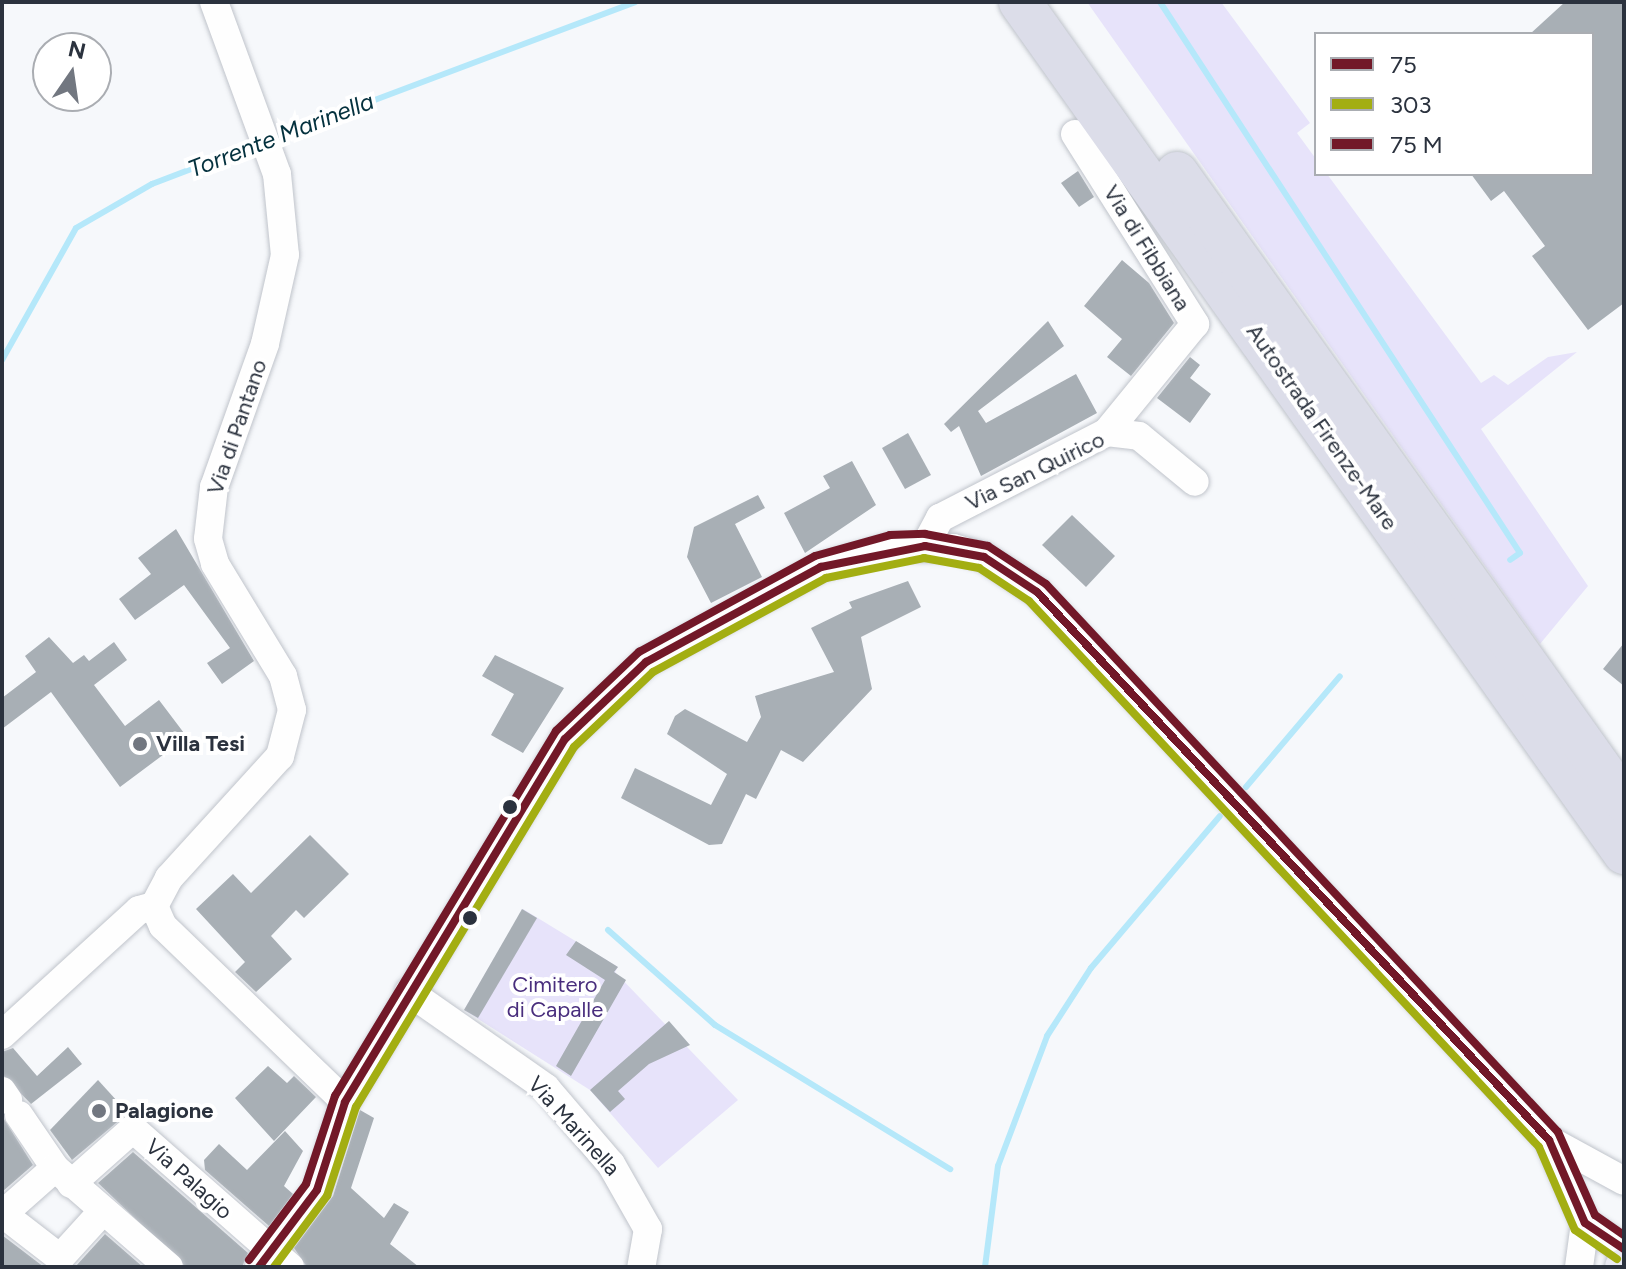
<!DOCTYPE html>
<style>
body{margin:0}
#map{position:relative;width:1626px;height:1269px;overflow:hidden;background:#f6f8fb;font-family:Figtree,sans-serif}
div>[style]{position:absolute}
.green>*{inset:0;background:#e7e3fa}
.stream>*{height:6px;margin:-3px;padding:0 3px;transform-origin:3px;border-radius:3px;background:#b5e8fa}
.building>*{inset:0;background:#a8afb5}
.roads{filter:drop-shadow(0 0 2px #c0c4cb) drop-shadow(0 0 2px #c0c4cb)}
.minor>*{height:28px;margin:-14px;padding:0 14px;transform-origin:14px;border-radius:14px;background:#fefefe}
.major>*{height:36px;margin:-18px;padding:0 18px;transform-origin:18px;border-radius:18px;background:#e9eaf2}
.highway>*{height:42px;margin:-21px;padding:0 21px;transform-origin:21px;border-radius:21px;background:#dcdde9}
.bus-1>*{height:8px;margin:-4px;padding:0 4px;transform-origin:4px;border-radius:4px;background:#721828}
.bus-2>*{height:8px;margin:-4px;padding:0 4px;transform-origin:4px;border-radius:4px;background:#a3ae12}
.bus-3>*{height:8px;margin:-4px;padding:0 4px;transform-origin:4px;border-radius:4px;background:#721828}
.dots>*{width:22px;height:22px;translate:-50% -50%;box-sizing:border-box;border:4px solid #fff;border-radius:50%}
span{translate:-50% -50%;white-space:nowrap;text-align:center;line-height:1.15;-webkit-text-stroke:8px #fff;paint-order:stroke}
.street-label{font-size:22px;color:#2b323e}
.poi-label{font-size:22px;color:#2b323e;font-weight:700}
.left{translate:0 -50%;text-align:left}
.park-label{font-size:22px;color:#492e7d}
.water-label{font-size:24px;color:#04313e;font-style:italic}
.frame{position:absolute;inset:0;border:4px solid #2b323e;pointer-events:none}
.legend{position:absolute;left:1314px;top:32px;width:280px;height:144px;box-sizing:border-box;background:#fff;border:2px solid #aaadb2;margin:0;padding:10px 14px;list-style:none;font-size:24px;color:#2b323e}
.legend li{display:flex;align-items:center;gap:16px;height:40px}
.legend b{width:40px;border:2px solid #aaadb2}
.north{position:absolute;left:32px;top:32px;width:80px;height:80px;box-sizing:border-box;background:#fff;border:2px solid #aaadb2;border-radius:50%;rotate:13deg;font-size:22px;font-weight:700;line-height:32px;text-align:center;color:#2b323e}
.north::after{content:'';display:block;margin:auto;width:28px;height:36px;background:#727780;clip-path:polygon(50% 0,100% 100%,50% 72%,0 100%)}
</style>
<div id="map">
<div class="green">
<div style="clip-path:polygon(1087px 2px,1221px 2px,1310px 123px,1297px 133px,1316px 159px,1316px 174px,1327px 174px,1481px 383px,1494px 375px,1508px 385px,1548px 357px,1577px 352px,1481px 429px,1588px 586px,1540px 644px)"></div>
<div style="clip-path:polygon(523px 909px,618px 967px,615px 972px,738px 1100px,658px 1168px,590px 1090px,464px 1010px)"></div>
</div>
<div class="stream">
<div style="left:1160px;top:2px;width:658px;rotate:56.84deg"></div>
<div style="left:1520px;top:553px;width:12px;rotate:145deg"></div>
<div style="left:271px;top:139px;width:389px;rotate:-20.6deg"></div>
<div style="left:2px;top:360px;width:151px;rotate:-60.7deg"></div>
<div style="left:76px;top:228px;width:88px;rotate:-30.1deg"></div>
<div style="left:152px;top:184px;width:112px;rotate:-20.9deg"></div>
<div style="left:1246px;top:787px;width:145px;rotate:-49.7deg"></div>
<div style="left:608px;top:930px;width:143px;rotate:41.6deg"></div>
<div style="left:715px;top:1025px;width:276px;rotate:31.5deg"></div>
<div style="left:985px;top:1267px;width:102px;rotate:-82.7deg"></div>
<div style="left:998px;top:1166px;width:139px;rotate:-69.3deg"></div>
<div style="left:1047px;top:1036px;width:81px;rotate:-57.1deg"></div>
<div style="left:1091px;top:968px;width:199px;rotate:-49.7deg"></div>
</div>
<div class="building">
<div style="clip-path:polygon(1565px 2px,1624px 2px,1624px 303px,1588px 330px,1532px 256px,1545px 246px,1504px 191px,1491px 201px,1471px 174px,1592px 174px,1592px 34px,1530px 34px)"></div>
<div style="clip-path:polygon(1078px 171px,1094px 197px,1079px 207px,1061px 183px)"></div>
<div style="clip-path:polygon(1122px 260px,1149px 283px,1174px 323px,1131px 376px,1107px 357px,1122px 339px,1084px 306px)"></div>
<div style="clip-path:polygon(1048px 321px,1064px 346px,978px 411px,986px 423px,1076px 374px,1097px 413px,981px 476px,959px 426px,951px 432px,944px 424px)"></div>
<div style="clip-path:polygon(1190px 357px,1200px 365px,1190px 378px,1211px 394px,1190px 423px,1157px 398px)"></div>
<div style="clip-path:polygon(908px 433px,931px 475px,905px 489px,882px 448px)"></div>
<div style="clip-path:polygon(852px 461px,876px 505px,805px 553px,784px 513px,830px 488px,823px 476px)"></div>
<div style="clip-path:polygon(758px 495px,765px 508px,735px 524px,762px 577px,711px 603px,687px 557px,694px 527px)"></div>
<div style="clip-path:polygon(1072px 515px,1115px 556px,1086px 587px,1042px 545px)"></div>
<div style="clip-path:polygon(176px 529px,254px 661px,222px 684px,207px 663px,230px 648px,184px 585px,135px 620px,119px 599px,151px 574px,138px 558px)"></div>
<div style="clip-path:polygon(908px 581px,921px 607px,861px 637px,872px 689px,803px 762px,781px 750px,756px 799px,746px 794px,722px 844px,709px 845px,621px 798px,635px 768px,711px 805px,727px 774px,667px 734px,675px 716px,685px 709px,747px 742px,761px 717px,755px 696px,834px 672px,811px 628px,852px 608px,849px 602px)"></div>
<div style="clip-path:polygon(49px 637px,73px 663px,84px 655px,89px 661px,114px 642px,127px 660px,94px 685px,125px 726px,159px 700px,187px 737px,120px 787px,51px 692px,2px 729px,2px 698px,36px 672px,25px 656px)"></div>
<div style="clip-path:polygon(1624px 643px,1624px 686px,1603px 669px)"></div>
<div style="clip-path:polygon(495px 655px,564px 688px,523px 753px,491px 735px,514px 694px,482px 676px)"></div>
<div style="clip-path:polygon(310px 835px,349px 874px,304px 918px,296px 910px,271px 936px,292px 959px,256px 992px,235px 972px,245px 962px,196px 909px,233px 874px,251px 893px)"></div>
<div style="clip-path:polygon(522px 909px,537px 918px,478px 1018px,464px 1010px)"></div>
<div style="clip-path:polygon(576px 941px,618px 967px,614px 972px,626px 980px,571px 1076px,556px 1066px,605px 980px,566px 955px)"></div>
<div style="clip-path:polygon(669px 1021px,690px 1045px,649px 1064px,618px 1091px,625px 1099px,610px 1112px,590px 1090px)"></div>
<div style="clip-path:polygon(68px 1047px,82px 1064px,31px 1104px,2px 1074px,2px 1052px,13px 1048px,37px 1076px)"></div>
<div style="clip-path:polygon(268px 1066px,287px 1083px,294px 1076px,316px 1097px,274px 1141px,235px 1098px)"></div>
<div style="clip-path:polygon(98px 1080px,128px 1113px,72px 1160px,50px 1130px)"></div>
<div style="clip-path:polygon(360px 1110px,374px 1118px,351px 1188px,384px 1218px,394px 1203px,409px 1212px,390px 1244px,419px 1267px,307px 1267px,294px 1248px,333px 1196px)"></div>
<div style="clip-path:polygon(2px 1116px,33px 1165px,2px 1192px)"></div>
<div style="clip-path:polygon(285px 1131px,303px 1151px,284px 1186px,293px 1194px,269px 1226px,205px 1170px,204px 1160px,219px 1144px,247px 1170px)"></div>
<div style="clip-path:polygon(133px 1152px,248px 1253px,242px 1267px,186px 1267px,98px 1183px)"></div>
<div style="clip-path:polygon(105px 1234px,143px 1267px,75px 1267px)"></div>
<div style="clip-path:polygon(2px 1235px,44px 1267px,2px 1267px)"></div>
</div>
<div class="roads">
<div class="minor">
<div style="left:214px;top:2px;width:183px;rotate:69.9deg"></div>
<div style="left:277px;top:174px;width:81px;rotate:84.4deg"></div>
<div style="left:285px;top:255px;width:91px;rotate:102.7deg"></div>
<div style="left:265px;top:344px;width:152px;rotate:109.6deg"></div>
<div style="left:214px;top:487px;width:52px;rotate:96.6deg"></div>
<div style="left:208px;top:539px;width:26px;rotate:74deg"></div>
<div style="left:215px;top:564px;width:131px;rotate:58.7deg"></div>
<div style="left:283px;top:676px;width:35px;rotate:75deg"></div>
<div style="left:292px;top:710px;width:48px;rotate:104.6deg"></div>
<div style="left:280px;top:756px;width:165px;rotate:132.3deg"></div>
<div style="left:169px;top:878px;width:32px;rotate:118deg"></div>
<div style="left:154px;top:906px;width:22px;rotate:66deg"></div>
<div style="left:163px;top:926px;width:253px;rotate:44deg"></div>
<div style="left:1075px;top:134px;width:225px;rotate:57.7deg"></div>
<div style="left:1195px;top:324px;width:139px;rotate:129.2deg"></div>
<div style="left:925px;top:546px;width:32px;rotate:-62deg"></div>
<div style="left:940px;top:518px;width:188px;rotate:-27.2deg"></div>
<div style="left:1107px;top:432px;width:32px;rotate:7deg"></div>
<div style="left:1139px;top:436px;width:72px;rotate:39.4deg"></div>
<div style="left:409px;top:992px;width:167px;rotate:35deg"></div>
<div style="left:546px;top:1088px;width:100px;rotate:49.5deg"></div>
<div style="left:611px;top:1164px;width:75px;rotate:60.4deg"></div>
<div style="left:648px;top:1229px;width:39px;rotate:100deg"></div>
<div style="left:2px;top:1035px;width:185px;rotate:-42.4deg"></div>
<div style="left:139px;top:910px;width:16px;rotate:-15deg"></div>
<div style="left:2px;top:1091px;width:11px;rotate:56deg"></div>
<div style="left:19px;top:1115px;width:64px;rotate:55.8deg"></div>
<div style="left:1549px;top:1141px;width:90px;rotate:66.3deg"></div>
<div style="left:1585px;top:1223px;width:47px;rotate:33.7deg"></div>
<div style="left:71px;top:1184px;width:83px;rotate:-41.6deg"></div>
<div style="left:133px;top:1129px;width:209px;rotate:41.3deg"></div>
<div style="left:100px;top:1214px;width:59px;rotate:132.3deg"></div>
<div style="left:60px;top:1258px;width:72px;rotate:-142.3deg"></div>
<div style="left:3px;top:1214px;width:69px;rotate:-41.5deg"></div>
<div style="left:55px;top:1168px;width:151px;rotate:41deg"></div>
<div style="left:259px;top:1267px;width:96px;rotate:-53deg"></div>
<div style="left:317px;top:1190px;width:92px;rotate:-72.3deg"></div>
<div style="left:345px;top:1102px;width:424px;rotate:-58.8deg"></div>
<div style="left:565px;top:739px;width:112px;rotate:-43.5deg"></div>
<div style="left:646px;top:662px;width:199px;rotate:-28.5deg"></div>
<div style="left:821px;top:567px;width:74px;rotate:-15.7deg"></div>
<div style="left:892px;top:547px;width:61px;rotate:0.9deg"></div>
<div style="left:953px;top:548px;width:32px;rotate:16deg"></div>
<div style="left:984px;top:557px;width:64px;rotate:33.4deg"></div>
<div style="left:1037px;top:592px;width:750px;rotate:46.95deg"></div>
<div style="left:1549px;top:1140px;width:85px;rotate:28.7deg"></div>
<div style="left:1579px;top:1267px;width:44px;rotate:-82.2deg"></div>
</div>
<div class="major">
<div style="left:1623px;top:1267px;width:1px;rotate:-45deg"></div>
</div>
<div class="highway">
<div style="left:1020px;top:2px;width:1044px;rotate:54.63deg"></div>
<div style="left:1177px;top:173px;width:771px;rotate:54.56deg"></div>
</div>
</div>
<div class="bus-1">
<div style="left:259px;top:1267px;width:96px;rotate:-53deg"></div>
<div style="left:317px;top:1190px;width:92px;rotate:-72.3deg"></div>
<div style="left:345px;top:1102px;width:424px;rotate:-58.8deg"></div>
<div style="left:565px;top:739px;width:112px;rotate:-43.5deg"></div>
<div style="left:646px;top:662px;width:199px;rotate:-28.5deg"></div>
<div style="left:821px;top:567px;width:106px;rotate:-11.4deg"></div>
<div style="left:925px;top:546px;width:60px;rotate:10.6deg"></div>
<div style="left:984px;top:557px;width:64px;rotate:33.4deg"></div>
<div style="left:1037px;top:592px;width:750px;rotate:46.95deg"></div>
<div style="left:1549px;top:1140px;width:90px;rotate:66.6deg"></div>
<div style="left:1585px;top:1223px;width:47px;rotate:33.7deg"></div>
</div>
<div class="bus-2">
<div style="left:274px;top:1267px;width:89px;rotate:-53.3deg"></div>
<div style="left:327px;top:1196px;width:94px;rotate:-72deg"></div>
<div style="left:356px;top:1107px;width:421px;rotate:-58.8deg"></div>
<div style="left:574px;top:747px;width:109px;rotate:-43.5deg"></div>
<div style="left:653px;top:672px;width:197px;rotate:-28.5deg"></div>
<div style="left:826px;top:578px;width:100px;rotate:-11.5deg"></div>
<div style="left:924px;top:558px;width:56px;rotate:10.3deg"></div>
<div style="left:979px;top:568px;width:60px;rotate:33.4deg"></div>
<div style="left:1029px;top:601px;width:747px;rotate:46.95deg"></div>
<div style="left:1539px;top:1147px;width:90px;rotate:66.6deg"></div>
<div style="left:1575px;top:1230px;width:51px;rotate:34.6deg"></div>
</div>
<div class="bus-3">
<div style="left:249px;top:1260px;width:95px;rotate:-53.1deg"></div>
<div style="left:306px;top:1184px;width:93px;rotate:-71.8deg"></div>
<div style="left:335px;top:1096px;width:427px;rotate:-58.8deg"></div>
<div style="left:556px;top:731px;width:115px;rotate:-43.6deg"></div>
<div style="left:639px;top:652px;width:200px;rotate:-28.6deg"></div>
<div style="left:815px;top:556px;width:78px;rotate:-15.6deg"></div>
<div style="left:890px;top:535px;width:35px;rotate:-2deg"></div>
<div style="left:925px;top:534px;width:64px;rotate:10.8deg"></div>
<div style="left:988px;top:546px;width:69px;rotate:33.2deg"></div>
<div style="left:1046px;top:584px;width:750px;rotate:46.95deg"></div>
<div style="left:1558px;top:1132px;width:91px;rotate:66deg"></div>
<div style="left:1595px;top:1215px;width:35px;rotate:35deg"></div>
</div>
<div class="dots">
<div style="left:140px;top:744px;background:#727780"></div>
<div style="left:510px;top:807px;background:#2b323e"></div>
<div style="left:470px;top:918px;background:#2b323e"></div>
<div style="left:99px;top:1111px;background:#727780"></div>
</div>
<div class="street-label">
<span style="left:1147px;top:248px;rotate:58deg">Via di Fibbiana</span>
<span style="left:237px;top:427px;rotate:-71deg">Via di Pantano</span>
<span style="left:1322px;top:427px;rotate:55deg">Autostrada Firenze-Mare</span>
<span style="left:1035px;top:471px;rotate:-26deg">Via San Quirico</span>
<span style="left:574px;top:1126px;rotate:48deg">Via Marinella</span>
<span style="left:189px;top:1179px;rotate:42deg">Via Palagio</span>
</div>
<div class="poi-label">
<span class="left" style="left:156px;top:744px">Villa Tesi</span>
<span class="left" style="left:115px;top:1111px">Palagione</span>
</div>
<div class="park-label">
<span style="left:555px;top:997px">Cimitero<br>di Capalle</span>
</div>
<div class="water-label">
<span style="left:281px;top:135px;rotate:-21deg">Torrente Marinella</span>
</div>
<div class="frame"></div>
<ul class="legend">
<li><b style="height:10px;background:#721828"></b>75</li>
<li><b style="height:10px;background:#a3ae12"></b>303</li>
<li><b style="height:10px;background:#721828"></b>75 M</li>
</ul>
<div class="north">N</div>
</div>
